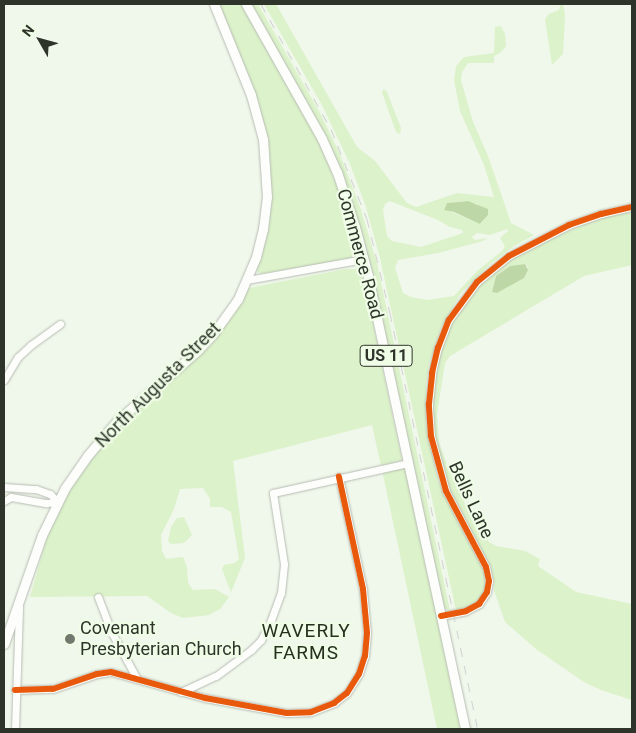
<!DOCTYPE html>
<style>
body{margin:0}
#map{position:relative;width:636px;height:733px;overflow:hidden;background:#f0f7eb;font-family:Roboto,sans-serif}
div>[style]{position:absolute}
.green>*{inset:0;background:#dcf2ca}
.water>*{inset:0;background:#bdd8a6}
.roads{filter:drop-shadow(0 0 1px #b6bcb2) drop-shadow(0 0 1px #b6bcb2)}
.minor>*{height:7px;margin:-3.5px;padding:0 3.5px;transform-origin:3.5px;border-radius:3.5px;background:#fdfefc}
.major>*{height:9px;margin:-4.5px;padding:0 4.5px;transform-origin:4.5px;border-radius:4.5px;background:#fdfefc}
.rail>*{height:1px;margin-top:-0.5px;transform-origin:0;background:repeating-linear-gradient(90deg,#d0d2cf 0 9px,transparent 0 18px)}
.cycleway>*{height:6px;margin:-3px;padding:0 3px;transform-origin:3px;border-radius:3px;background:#e8590c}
.dots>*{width:14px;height:14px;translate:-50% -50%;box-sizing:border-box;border:2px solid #effce6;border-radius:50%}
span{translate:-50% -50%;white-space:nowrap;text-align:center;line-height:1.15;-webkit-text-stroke:4.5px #effce6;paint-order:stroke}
.shield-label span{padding:1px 4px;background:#effce6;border:1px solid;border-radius:4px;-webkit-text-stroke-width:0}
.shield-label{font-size:16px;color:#2f342b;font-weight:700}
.street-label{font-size:18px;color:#2f342b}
.poi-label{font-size:18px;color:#2f342b}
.left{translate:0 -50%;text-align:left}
.neighbourhood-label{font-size:19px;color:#27301f;letter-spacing:1px}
.frame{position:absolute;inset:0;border:5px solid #2f342b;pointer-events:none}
.north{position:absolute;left:15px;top:15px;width:50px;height:50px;-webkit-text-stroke:4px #effce6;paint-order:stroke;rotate:308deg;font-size:14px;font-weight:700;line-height:20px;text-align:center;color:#2f342b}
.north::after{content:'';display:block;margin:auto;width:18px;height:22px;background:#2f342b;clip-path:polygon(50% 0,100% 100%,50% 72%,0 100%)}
</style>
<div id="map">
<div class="green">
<div style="clip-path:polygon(217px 4px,241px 4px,316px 135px,341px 196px,358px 251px,353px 258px,263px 274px,257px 272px,267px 149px)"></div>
<div style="clip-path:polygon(249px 4px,258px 4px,320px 113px,339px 152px,361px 210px,377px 263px,450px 611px,442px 607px,367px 258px,309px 108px)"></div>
<div style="clip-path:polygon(evenodd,264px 4px,276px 4px,357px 147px,375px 161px,407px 203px,416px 207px,457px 193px,494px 197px,484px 165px,460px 111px,454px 80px,456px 66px,464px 57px,494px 53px,495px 27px,501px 26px,505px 34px,506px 46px,500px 53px,494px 56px,494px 63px,468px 63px,462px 72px,461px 80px,473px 122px,488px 156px,511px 223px,534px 235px,514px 246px,490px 264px,461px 293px,441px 328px,429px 364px,426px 384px,426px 423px,438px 481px,481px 563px,486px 576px,486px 585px,481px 597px,475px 603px,462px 609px,456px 610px,380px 258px,366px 207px,350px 164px,322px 105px,264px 4px,390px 201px,438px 220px,450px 227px,462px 230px,463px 233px,421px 247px,392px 241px,387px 236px,383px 210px,385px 204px,390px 201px,264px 4px,465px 201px,477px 204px,488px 215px,481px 224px,444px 209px,447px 203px,465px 201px,264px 4px,507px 229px,508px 231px,500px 238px,505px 246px,502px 251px,477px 271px,454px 296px,427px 300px,411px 297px,403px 293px,395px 268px,398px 260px,438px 253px,483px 241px,488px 238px,475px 240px,472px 237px,477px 233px,490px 235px,507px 229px)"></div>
<div style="clip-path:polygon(561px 4px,563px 4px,565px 16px,563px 54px,552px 65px,545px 19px,549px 14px,559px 10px)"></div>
<div style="clip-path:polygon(384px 89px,387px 92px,401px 128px,400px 134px,396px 132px,382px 92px)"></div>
<div style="clip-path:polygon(evenodd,632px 210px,632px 265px,584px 276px,450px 356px,445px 363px,437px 414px,439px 442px,450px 473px,470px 514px,489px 542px,496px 546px,525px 551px,540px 559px,538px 566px,576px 592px,632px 604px,632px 700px,601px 690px,584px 682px,536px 649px,505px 622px,494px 590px,494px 582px,490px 567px,448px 487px,433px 431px,431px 410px,435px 364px,451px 322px,469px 295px,485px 279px,516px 255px,536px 245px,592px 221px,632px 210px,525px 264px,528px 267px,524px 278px,497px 293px,492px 292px,496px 276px,510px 266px,525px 264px)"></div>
<div style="clip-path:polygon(346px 269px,357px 269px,362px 272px,402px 460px,381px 466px,372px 425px,233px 461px,245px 558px,231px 592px,222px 569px,224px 565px,235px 563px,239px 559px,231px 512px,222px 507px,210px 507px,210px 499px,203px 488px,180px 489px,174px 509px,161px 535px,162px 551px,166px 559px,183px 557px,187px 567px,188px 583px,193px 590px,215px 589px,229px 597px,220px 609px,209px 615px,183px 618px,171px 613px,147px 596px,30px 597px,47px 537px,64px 500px,80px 473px,113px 434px,133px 414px,211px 345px,235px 313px,249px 288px)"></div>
<div style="clip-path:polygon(402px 467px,406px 470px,461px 729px,437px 729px,382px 470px)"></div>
<div style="clip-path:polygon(184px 517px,192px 535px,184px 543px,171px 544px,168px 541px,171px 527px,177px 518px)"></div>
</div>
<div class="water">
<div style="clip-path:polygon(468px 201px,488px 209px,488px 215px,480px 224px,454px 212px,444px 210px,447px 203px)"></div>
<div style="clip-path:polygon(525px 264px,528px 270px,524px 278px,497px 293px,492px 292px,496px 276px,510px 266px)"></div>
</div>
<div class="roads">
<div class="minor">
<div style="left:247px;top:280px;width:119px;rotate:-10.2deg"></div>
<div style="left:4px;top:380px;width:27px;rotate:-59deg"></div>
<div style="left:18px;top:357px;width:18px;rotate:-43deg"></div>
<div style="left:31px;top:345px;width:36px;rotate:-36deg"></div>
<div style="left:4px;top:487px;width:32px;rotate:4deg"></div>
<div style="left:36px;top:489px;width:15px;rotate:20deg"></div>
<div style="left:50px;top:494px;width:11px;rotate:45deg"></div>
<div style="left:4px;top:501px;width:8px;rotate:-30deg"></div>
<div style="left:11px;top:497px;width:36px;rotate:10deg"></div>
<div style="left:46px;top:503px;width:12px;rotate:-5deg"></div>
<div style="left:98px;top:597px;width:39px;rotate:69deg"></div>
<div style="left:112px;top:633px;width:52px;rotate:61.5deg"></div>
<div style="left:441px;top:616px;width:25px;rotate:-11deg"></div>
<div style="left:466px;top:611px;width:15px;rotate:-28deg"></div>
<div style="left:479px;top:604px;width:14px;rotate:-56deg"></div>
<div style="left:487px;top:592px;width:11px;rotate:-80deg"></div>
<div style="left:489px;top:581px;width:14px;rotate:-102deg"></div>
<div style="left:486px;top:567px;width:86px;rotate:-117.8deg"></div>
<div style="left:446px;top:491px;width:57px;rotate:-105.3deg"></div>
<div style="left:431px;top:436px;width:32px;rotate:-94deg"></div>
<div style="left:429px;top:404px;width:31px;rotate:-84deg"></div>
<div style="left:432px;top:373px;width:26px;rotate:-77deg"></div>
<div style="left:438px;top:348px;width:30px;rotate:-69deg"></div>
<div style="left:449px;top:320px;width:47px;rotate:-53.6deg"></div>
<div style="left:477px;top:282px;width:41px;rotate:-39.1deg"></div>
<div style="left:509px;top:256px;width:68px;rotate:-27.3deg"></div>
<div style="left:569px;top:225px;width:34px;rotate:-19deg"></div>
<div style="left:601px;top:214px;width:32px;rotate:-13deg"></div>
<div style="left:15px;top:690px;width:38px;rotate:-2deg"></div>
<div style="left:53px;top:689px;width:46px;rotate:-18.8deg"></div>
<div style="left:97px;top:674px;width:14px;rotate:-8deg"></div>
<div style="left:111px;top:672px;width:98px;rotate:15.5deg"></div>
<div style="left:205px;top:698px;width:83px;rotate:10.4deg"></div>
<div style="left:287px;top:713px;width:24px;rotate:-2deg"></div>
<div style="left:311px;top:712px;width:25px;rotate:-21deg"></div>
<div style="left:334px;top:703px;width:16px;rotate:-38deg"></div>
<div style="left:347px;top:693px;width:22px;rotate:-58deg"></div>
<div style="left:359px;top:674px;width:19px;rotate:-72deg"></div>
<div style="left:365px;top:656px;width:23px;rotate:-85deg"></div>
<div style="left:367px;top:633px;width:44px;rotate:-95.2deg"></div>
<div style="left:363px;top:589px;width:115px;rotate:-102.1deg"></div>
<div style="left:181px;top:692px;width:38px;rotate:-25deg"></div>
<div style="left:216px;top:676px;width:44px;rotate:-36.6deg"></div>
<div style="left:251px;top:650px;width:14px;rotate:-45deg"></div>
<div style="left:261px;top:640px;width:22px;rotate:-63deg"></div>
<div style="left:271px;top:620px;width:29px;rotate:-70deg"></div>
<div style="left:281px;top:593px;width:29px;rotate:-84deg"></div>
<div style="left:284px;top:564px;width:72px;rotate:-98.8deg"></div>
<div style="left:273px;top:493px;width:138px;rotate:-12.5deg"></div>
<div style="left:15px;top:729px;width:122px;rotate:-88.1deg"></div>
</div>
<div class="major">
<div style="left:246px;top:4px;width:155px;rotate:60.6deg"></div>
<div style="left:322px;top:139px;width:36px;rotate:66deg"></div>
<div style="left:337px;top:172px;width:58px;rotate:71.9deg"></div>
<div style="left:355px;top:227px;width:51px;rotate:75.1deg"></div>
<div style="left:368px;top:276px;width:463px;rotate:77.9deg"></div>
<div style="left:4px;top:644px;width:115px;rotate:-70.8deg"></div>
<div style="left:42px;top:535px;width:52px;rotate:-63.9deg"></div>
<div style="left:65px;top:488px;width:40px;rotate:-55.1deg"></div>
<div style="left:88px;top:455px;width:45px;rotate:-49.5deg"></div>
<div style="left:117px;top:421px;width:108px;rotate:-41.2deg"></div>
<div style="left:198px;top:350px;width:22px;rotate:-47deg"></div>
<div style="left:213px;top:334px;width:43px;rotate:-54.5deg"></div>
<div style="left:238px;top:299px;width:46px;rotate:-66.8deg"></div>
<div style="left:256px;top:257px;width:29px;rotate:-76deg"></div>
<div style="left:263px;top:229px;width:32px;rotate:-83deg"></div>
<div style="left:267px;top:197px;width:58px;rotate:-93.9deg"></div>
<div style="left:263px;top:139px;width:46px;rotate:-105.3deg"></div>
<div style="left:251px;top:95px;width:98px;rotate:-112.1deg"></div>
</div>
</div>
<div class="rail">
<div style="left:261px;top:4px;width:143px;rotate:60.8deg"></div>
<div style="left:331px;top:129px;width:97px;rotate:68.2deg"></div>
<div style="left:367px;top:219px;width:97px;rotate:76.3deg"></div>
<div style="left:390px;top:313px;width:425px;rotate:78.1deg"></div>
</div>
<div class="cycleway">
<div style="left:441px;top:616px;width:25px;rotate:-11deg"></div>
<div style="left:466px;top:611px;width:15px;rotate:-28deg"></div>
<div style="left:479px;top:604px;width:14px;rotate:-56deg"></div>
<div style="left:487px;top:592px;width:11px;rotate:-80deg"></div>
<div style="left:489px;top:581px;width:14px;rotate:-102deg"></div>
<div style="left:486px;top:567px;width:86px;rotate:-117.8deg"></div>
<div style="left:446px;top:491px;width:57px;rotate:-105.3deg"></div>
<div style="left:431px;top:436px;width:32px;rotate:-94deg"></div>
<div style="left:429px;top:404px;width:31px;rotate:-84deg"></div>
<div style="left:432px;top:373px;width:26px;rotate:-77deg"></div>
<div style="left:438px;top:348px;width:30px;rotate:-69deg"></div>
<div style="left:449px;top:320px;width:47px;rotate:-53.6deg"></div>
<div style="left:477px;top:282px;width:41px;rotate:-39.1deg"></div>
<div style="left:509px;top:256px;width:68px;rotate:-27.3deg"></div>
<div style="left:569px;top:225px;width:34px;rotate:-19deg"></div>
<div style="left:601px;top:214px;width:32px;rotate:-13deg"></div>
<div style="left:15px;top:690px;width:38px;rotate:-2deg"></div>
<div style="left:53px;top:689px;width:46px;rotate:-18.8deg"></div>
<div style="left:97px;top:674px;width:14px;rotate:-8deg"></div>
<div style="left:111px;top:672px;width:98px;rotate:15.5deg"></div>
<div style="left:205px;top:698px;width:83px;rotate:10.4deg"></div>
<div style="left:287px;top:713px;width:24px;rotate:-2deg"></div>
<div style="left:311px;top:712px;width:25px;rotate:-21deg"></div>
<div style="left:334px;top:703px;width:16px;rotate:-38deg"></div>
<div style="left:347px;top:693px;width:22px;rotate:-58deg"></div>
<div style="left:359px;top:674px;width:19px;rotate:-72deg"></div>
<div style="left:365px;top:656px;width:23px;rotate:-85deg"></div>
<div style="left:367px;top:633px;width:44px;rotate:-95.2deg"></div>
<div style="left:363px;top:589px;width:115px;rotate:-102.1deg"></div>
</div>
<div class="dots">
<div style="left:70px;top:639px;background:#73786e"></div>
</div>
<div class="shield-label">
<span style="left:386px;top:356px">US 11</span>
</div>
<div class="street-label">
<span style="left:360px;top:254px;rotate:75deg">Commerce Road</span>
<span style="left:158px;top:385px;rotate:-45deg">North Augusta Street</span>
<span style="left:471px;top:500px;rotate:65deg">Bells Lane</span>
</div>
<div class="poi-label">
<span class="left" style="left:80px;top:639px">Covenant<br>Presbyterian Church</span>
</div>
<div class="neighbourhood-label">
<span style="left:306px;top:642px">WAVERLY<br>FARMS</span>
</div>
<div class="frame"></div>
<div class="north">N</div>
</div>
